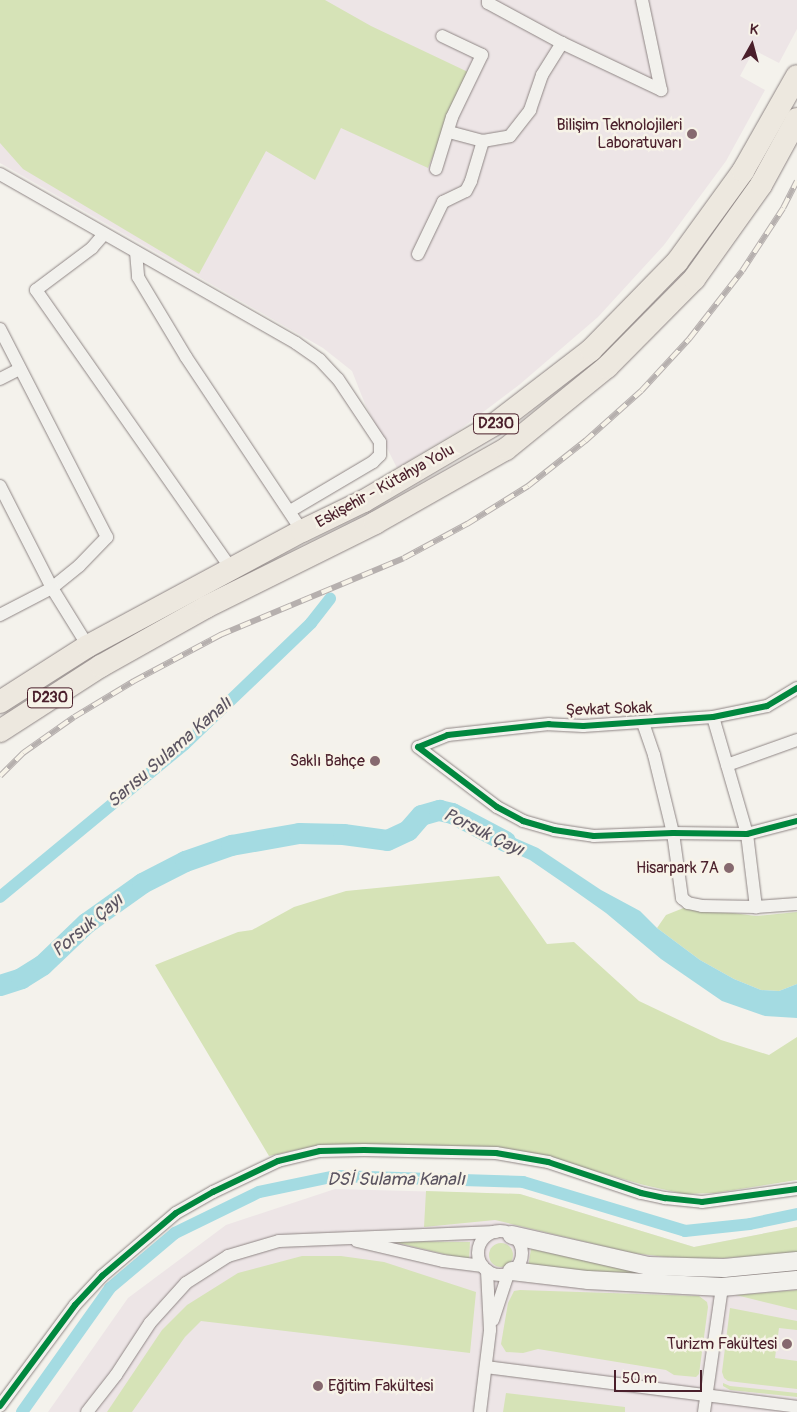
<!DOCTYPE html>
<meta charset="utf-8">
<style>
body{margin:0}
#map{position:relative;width:797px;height:1412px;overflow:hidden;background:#f4f2ec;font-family:Pangolin,sans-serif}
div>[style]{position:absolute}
.built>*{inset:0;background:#ede5e6}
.green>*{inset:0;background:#d6e3b7}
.round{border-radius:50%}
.water>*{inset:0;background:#a4dbe2}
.canal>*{height:12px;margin:-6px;padding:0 6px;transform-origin:6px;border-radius:6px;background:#a4dbe2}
.river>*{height:21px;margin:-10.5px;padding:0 10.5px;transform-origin:10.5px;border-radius:10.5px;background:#a4dbe2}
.roads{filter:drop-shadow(0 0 1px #8f8685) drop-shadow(0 0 1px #8f8685)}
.street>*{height:12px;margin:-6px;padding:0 6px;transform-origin:6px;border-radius:6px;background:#f2f1ed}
.street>.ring{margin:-6px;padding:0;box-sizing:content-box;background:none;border:12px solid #f2f1ed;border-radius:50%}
.secondary>*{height:18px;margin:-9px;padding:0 9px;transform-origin:9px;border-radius:9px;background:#f2f1ed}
.highway>*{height:22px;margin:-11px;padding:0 11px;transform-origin:11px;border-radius:11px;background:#ede8df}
.rail>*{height:5.5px;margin-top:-2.75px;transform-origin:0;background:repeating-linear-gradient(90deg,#f7f3e8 0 11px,#b6b0ae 0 22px);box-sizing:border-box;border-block:1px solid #b6b0ae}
.cycleway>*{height:6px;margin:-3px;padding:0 3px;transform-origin:3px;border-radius:3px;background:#00873e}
.dots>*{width:14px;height:14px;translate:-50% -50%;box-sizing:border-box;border:2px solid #f7f3e8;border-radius:50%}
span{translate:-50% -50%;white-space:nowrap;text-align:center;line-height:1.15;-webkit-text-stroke:5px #f7f3e8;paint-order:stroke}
.shield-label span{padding:1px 4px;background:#f7f3e8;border:1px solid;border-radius:4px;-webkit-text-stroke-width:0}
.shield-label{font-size:15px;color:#4a1f2b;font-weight:700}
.poi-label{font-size:16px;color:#4a1f2b}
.right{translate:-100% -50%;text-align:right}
.left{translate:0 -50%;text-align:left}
.street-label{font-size:16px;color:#4a1f2b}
.water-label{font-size:18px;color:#5b5461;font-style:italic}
.north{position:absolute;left:727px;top:20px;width:50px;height:50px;-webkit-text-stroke:4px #f7f3e8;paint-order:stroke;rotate:7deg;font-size:14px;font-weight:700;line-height:20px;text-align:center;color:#4a1f2b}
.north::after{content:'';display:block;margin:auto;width:18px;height:22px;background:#4a1f2b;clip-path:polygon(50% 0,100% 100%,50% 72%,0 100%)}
.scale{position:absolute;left:614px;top:1370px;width:88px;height:22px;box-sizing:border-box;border:2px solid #4a1f2b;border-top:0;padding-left:6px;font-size:15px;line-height:18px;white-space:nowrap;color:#4a1f2b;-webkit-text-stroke:4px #f7f3e8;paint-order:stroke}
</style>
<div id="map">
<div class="built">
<div style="clip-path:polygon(0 0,797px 0,797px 29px,779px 63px,754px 50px,740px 76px,765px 90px,726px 161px,664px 245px,598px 317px,519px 385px,458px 431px,397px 468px,365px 404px,352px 371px,323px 348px,0 163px)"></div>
<div style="clip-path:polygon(335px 1189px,520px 1194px,694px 1247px,797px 1227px,797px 1412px,48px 1412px,128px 1298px,226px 1225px)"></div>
</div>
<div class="green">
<div style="clip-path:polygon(0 0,325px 0,371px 26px,468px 72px,428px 168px,341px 128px,315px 180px,266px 151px,199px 274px,23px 169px,0 143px)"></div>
<div style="clip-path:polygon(499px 876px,547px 944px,574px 942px,639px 1001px,721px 1040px,769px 1055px,797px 1037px,797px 1180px,715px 1193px,684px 1194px,644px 1185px,538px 1155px,301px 1149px,269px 1156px,155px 965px,238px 932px,252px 930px,294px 907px,346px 891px)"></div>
<div style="clip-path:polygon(686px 907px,756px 916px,797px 912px,797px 984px,779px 991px,761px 990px,734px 979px,700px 960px,657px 928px,666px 915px)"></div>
<div style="clip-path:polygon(426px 1191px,520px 1194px,694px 1247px,797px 1227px,797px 1254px,708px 1259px,666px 1257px,632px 1253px,495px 1220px,424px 1227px)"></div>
<div style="clip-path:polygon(390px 1241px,470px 1242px,469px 1260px)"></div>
<div class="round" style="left:489px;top:1243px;width:24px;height:24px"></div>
<div style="clip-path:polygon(531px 1249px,647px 1273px,797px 1269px,797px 1273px,724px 1279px,528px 1268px)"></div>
<div style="clip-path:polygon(302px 1256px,341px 1256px,384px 1262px,476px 1292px,470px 1353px,201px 1321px,185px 1337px,132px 1412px,107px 1412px,162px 1330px,187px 1305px,238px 1273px)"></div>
<div style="clip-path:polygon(520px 1290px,699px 1296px,707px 1302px,708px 1307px,699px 1374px,696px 1377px,674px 1375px,666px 1370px,538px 1349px,523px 1353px,506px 1352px,501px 1344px,508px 1303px,514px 1291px)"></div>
<div style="clip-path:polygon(797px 1290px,797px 1310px,736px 1295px)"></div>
<div style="clip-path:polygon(730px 1308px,797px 1321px,797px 1330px,779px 1328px,775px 1358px,797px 1361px,797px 1389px,728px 1381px,724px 1378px,722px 1372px)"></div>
<div style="clip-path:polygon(723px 1383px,730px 1386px,797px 1393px,797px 1397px,730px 1390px,723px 1386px)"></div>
<div style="clip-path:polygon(506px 1393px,625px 1407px,625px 1412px,503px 1412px)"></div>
</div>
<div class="water">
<div style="clip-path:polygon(466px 825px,499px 831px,538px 848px,601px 890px,640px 911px,657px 928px,700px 960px,734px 979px,761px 990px,779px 991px,797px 984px,797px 1018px,765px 1016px,722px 1001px,661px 959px,606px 913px,565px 884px,530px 860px,465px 831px)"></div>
</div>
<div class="canal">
<div style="left:0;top:897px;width:240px;rotate:-39.6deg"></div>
<div style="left:185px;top:744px;width:175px;rotate:-43.8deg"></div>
<div style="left:311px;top:623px;width:31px;rotate:-52deg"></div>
<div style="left:22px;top:1412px;width:152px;rotate:-54.6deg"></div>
<div style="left:110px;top:1288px;width:85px;rotate:-40.2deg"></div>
<div style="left:175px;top:1233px;width:93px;rotate:-26deg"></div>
<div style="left:259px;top:1192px;width:79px;rotate:-11.7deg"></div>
<div style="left:336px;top:1176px;width:187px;rotate:1.8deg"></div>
<div style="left:523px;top:1182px;width:169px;rotate:16.8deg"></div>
<div style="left:685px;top:1231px;width:65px;rotate:-6.1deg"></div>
<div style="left:750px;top:1224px;width:48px;rotate:-12deg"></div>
</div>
<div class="river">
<div style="left:0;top:985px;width:22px;rotate:-18deg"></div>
<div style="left:21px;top:978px;width:25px;rotate:-32deg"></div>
<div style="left:42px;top:965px;width:61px;rotate:-43.7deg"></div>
<div style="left:86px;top:923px;width:69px;rotate:-35.5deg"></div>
<div style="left:142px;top:883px;width:48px;rotate:-27.1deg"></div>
<div style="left:185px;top:861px;width:49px;rotate:-19.2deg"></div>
<div style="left:231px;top:845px;width:69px;rotate:-10deg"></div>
<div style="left:299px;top:833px;width:44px;rotate:1.3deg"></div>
<div style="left:343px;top:834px;width:44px;rotate:7.8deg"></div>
<div style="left:387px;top:840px;width:23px;rotate:-25deg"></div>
<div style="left:408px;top:830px;width:20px;rotate:-49deg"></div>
<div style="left:421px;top:815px;width:19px;rotate:-16deg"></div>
<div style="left:439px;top:810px;width:13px;rotate:13deg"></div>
<div style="left:452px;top:813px;width:60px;rotate:27.8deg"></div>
</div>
<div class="roads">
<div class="street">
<div style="left:488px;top:0;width:3px;rotate:90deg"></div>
<div style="left:488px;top:3px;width:84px;rotate:28.4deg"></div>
<div style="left:562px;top:43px;width:110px;rotate:25.4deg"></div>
<div style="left:661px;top:90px;width:92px;rotate:-101.9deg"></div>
<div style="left:449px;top:132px;width:35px;rotate:15deg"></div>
<div style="left:436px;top:169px;width:54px;rotate:-72.9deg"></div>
<div style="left:452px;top:117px;width:69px;rotate:-64.2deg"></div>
<div style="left:482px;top:55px;width:44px;rotate:-154.6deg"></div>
<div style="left:0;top:174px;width:341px;rotate:29.7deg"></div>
<div style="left:296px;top:343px;width:29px;rotate:35deg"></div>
<div style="left:320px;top:360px;width:26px;rotate:47deg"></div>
<div style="left:338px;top:379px;width:76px;rotate:56.3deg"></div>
<div style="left:380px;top:442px;width:13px;rotate:90deg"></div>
<div style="left:380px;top:455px;width:10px;rotate:135deg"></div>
<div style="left:373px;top:462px;width:96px;rotate:149.4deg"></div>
<div style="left:104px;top:234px;width:18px;rotate:131deg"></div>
<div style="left:92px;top:248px;width:70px;rotate:143.1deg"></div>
<div style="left:36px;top:290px;width:340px;rotate:55deg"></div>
<div style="left:136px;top:252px;width:25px;rotate:85deg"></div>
<div style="left:138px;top:277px;width:93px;rotate:59deg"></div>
<div style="left:186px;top:357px;width:209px;rotate:56.3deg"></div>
<div style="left:418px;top:254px;width:58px;rotate:-64.3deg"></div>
<div style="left:443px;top:202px;width:25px;rotate:-26deg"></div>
<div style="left:466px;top:191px;width:11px;rotate:-63deg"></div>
<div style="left:471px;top:181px;width:42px;rotate:-73.3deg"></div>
<div style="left:483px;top:141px;width:27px;rotate:-10deg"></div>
<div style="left:510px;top:136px;width:33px;rotate:-52deg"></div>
<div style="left:530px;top:110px;width:37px;rotate:-71deg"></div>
<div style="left:542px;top:75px;width:38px;rotate:-58deg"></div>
<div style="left:0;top:329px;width:234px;rotate:62.8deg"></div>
<div style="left:107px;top:537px;width:40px;rotate:134deg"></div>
<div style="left:79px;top:566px;width:35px;rotate:141deg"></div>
<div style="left:52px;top:588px;width:68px;rotate:58.2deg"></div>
<div style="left:0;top:379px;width:22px;rotate:-27deg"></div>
<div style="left:0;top:486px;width:114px;rotate:63deg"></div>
<div style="left:52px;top:588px;width:59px;rotate:152.6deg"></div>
<div style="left:797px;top:688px;width:35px;rotate:149deg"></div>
<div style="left:767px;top:706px;width:55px;rotate:168.5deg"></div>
<div style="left:713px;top:717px;width:130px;rotate:176deg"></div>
<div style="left:583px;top:726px;width:34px;rotate:-177deg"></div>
<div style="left:549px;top:724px;width:102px;rotate:173.8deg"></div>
<div style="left:448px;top:735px;width:32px;rotate:158deg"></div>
<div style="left:418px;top:747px;width:99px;rotate:37.2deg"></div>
<div style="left:497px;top:807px;width:30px;rotate:28deg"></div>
<div style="left:523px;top:821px;width:32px;rotate:16deg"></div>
<div style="left:554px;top:830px;width:40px;rotate:8.5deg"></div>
<div style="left:594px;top:836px;width:79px;rotate:-2.2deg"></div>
<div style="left:673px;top:833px;width:74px;rotate:0.8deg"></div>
<div style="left:747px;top:834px;width:52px;rotate:-14.6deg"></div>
<div style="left:713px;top:717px;width:122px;rotate:73.8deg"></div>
<div style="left:747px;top:834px;width:74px;rotate:83deg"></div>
<div style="left:643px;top:723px;width:34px;rotate:71deg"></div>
<div style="left:654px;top:755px;width:80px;rotate:76.3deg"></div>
<div style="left:673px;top:833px;width:66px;rotate:82.1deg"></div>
<div style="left:682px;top:898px;width:8px;rotate:40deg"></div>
<div style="left:688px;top:903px;width:14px;rotate:12deg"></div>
<div style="left:702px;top:906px;width:54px;rotate:1.1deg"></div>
<div style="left:756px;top:907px;width:41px;rotate:-4.2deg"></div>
<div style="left:727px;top:765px;width:74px;rotate:-19.7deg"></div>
<div class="ring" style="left:478px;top:1231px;width:32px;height:32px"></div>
<div style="left:357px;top:1241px;width:88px;rotate:13.1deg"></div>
<div style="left:443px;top:1261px;width:40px;rotate:7.1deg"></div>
<div style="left:493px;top:1320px;width:48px;rotate:-71.9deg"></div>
<div style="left:486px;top:1367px;width:314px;rotate:7.3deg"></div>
<div style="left:0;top:1406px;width:126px;rotate:-53.4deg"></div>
<div style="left:75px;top:1305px;width:40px;rotate:-47deg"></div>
<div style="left:102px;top:1276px;width:97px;rotate:-40.4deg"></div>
<div style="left:176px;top:1213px;width:43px;rotate:-29.6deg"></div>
<div style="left:213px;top:1192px;width:72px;rotate:-25.5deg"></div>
<div style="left:278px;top:1161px;width:43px;rotate:-13.4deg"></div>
<div style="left:320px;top:1151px;width:44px;rotate:-1.3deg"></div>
<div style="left:364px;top:1150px;width:132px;rotate:1.3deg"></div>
<div style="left:496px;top:1153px;width:53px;rotate:9.8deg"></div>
<div style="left:548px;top:1162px;width:98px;rotate:18.4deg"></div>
<div style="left:641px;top:1193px;width:25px;rotate:12deg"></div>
<div style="left:665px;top:1198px;width:37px;rotate:6deg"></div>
<div style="left:702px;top:1202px;width:96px;rotate:-7.8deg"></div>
<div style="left:87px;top:1412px;width:47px;rotate:-51.9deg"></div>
<div style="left:116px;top:1375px;width:62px;rotate:-56.8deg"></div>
<div style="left:150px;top:1323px;width:54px;rotate:-48deg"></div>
<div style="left:186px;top:1283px;width:50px;rotate:-32.7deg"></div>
<div style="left:228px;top:1256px;width:53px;rotate:-16.4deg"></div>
<div style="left:279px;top:1241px;width:217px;rotate:-2.4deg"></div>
<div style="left:480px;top:1412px;width:83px;rotate:-83deg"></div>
<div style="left:490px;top:1330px;width:60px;rotate:-92.9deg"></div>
<div style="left:704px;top:1412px;width:126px;rotate:-81.8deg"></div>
</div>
<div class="secondary">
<div style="left:512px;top:1235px;width:140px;rotate:12.8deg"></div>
<div style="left:649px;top:1266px;width:75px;rotate:1.5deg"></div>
<div style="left:724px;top:1268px;width:73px;rotate:-5.5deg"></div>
<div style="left:512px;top:1271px;width:77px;rotate:6.8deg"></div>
<div style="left:588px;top:1280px;width:134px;rotate:3deg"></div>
<div style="left:722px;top:1287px;width:75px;rotate:-5.3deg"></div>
</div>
<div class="highway">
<div style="left:0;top:702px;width:104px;rotate:-32.5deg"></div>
<div style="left:88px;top:646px;width:243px;rotate:-28.3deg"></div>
<div style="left:302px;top:531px;width:69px;rotate:-25.8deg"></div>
<div style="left:364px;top:501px;width:152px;rotate:-30.4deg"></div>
<div style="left:495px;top:424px;width:121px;rotate:-37.6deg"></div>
<div style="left:591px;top:350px;width:123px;rotate:-45.7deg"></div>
<div style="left:677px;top:262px;width:112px;rotate:-54deg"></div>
<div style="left:743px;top:171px;width:109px;rotate:-60.4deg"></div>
<div style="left:0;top:731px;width:120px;rotate:-32.8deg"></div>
<div style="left:101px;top:666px;width:120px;rotate:-29.3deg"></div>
<div style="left:206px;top:607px;width:189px;rotate:-26.4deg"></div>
<div style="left:375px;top:523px;width:150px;rotate:-29.5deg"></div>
<div style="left:506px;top:449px;width:130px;rotate:-39.1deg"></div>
<div style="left:607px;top:367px;width:124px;rotate:-45.3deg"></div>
<div style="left:694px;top:279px;width:115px;rotate:-54.5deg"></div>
<div style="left:761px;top:185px;width:75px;rotate:-61.4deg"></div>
</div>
</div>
<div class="rail">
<div style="left:0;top:776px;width:33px;rotate:-45deg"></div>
<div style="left:23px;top:753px;width:62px;rotate:-35.2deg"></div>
<div style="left:74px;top:717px;width:70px;rotate:-31deg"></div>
<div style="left:134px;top:681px;width:98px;rotate:-28.1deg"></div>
<div style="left:220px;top:635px;width:199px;rotate:-22.7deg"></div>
<div style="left:404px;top:558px;width:72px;rotate:-28.4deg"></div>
<div style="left:467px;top:524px;width:72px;rotate:-31.9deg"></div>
<div style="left:528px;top:486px;width:73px;rotate:-38.3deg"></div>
<div style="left:585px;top:441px;width:75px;rotate:-41.8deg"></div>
<div style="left:641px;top:391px;width:71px;rotate:-47.3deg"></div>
<div style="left:689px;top:339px;width:86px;rotate:-52.1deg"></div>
<div style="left:742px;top:271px;width:75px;rotate:-56.9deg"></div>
<div style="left:783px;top:208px;width:30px;rotate:-63deg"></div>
</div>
<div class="cycleway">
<div style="left:797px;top:688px;width:35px;rotate:149deg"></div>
<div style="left:767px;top:706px;width:55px;rotate:168.5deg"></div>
<div style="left:713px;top:717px;width:130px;rotate:176deg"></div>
<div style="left:583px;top:726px;width:34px;rotate:-177deg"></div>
<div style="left:549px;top:724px;width:102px;rotate:173.8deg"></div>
<div style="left:448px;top:735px;width:32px;rotate:158deg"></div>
<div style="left:418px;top:747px;width:99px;rotate:37.2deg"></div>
<div style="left:497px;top:807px;width:30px;rotate:28deg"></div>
<div style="left:523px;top:821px;width:32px;rotate:16deg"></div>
<div style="left:554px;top:830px;width:40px;rotate:8.5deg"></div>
<div style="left:594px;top:836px;width:79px;rotate:-2.2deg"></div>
<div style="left:673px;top:833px;width:74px;rotate:0.8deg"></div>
<div style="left:747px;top:834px;width:52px;rotate:-14.6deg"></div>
<div style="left:0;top:1406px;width:126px;rotate:-53.4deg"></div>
<div style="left:75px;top:1305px;width:40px;rotate:-47deg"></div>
<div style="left:102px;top:1276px;width:97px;rotate:-40.4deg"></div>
<div style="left:176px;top:1213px;width:43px;rotate:-29.6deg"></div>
<div style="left:213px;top:1192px;width:72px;rotate:-25.5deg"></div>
<div style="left:278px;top:1161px;width:43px;rotate:-13.4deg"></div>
<div style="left:320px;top:1151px;width:44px;rotate:-1.3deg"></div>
<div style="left:364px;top:1150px;width:132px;rotate:1.3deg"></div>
<div style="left:496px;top:1153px;width:53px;rotate:9.8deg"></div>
<div style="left:548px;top:1162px;width:98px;rotate:18.4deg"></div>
<div style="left:641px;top:1193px;width:25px;rotate:12deg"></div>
<div style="left:665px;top:1198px;width:37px;rotate:6deg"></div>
<div style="left:702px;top:1202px;width:96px;rotate:-7.8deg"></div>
</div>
<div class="dots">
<div style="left:692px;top:134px;background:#86696f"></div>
<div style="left:375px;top:761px;background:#86696f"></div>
<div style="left:729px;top:868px;background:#86696f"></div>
<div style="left:787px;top:1344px;background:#86696f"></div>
<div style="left:318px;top:1386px;background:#86696f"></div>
</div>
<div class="shield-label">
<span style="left:496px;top:424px">D230</span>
<span style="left:50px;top:698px">D230</span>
</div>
<div class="poi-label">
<span class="right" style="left:682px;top:134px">Bilişim Teknolojileri<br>Laboratuvarı</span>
<span class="right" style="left:365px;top:761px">Saklı Bahçe</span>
<span class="right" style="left:719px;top:868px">Hisarpark 7A</span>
<span class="right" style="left:777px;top:1344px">Turizm Fakültesi</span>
<span class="left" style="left:328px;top:1386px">Eğitim Fakültesi</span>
</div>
<div class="street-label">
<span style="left:385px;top:486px;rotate:-29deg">Eskişehir - Kütahya Yolu</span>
<span style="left:609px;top:709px;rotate:-2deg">Şevkat Sokak</span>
</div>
<div class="water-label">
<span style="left:170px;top:753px;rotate:-41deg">Sarısu Sulama Kanalı</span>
<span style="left:483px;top:833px;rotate:26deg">Porsuk Çayı</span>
<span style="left:88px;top:926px;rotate:-40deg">Porsuk Çayı</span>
<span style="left:396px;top:1180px">DSİ Sulama Kanalı</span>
</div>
<div class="north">K</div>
<div class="scale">50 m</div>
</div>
